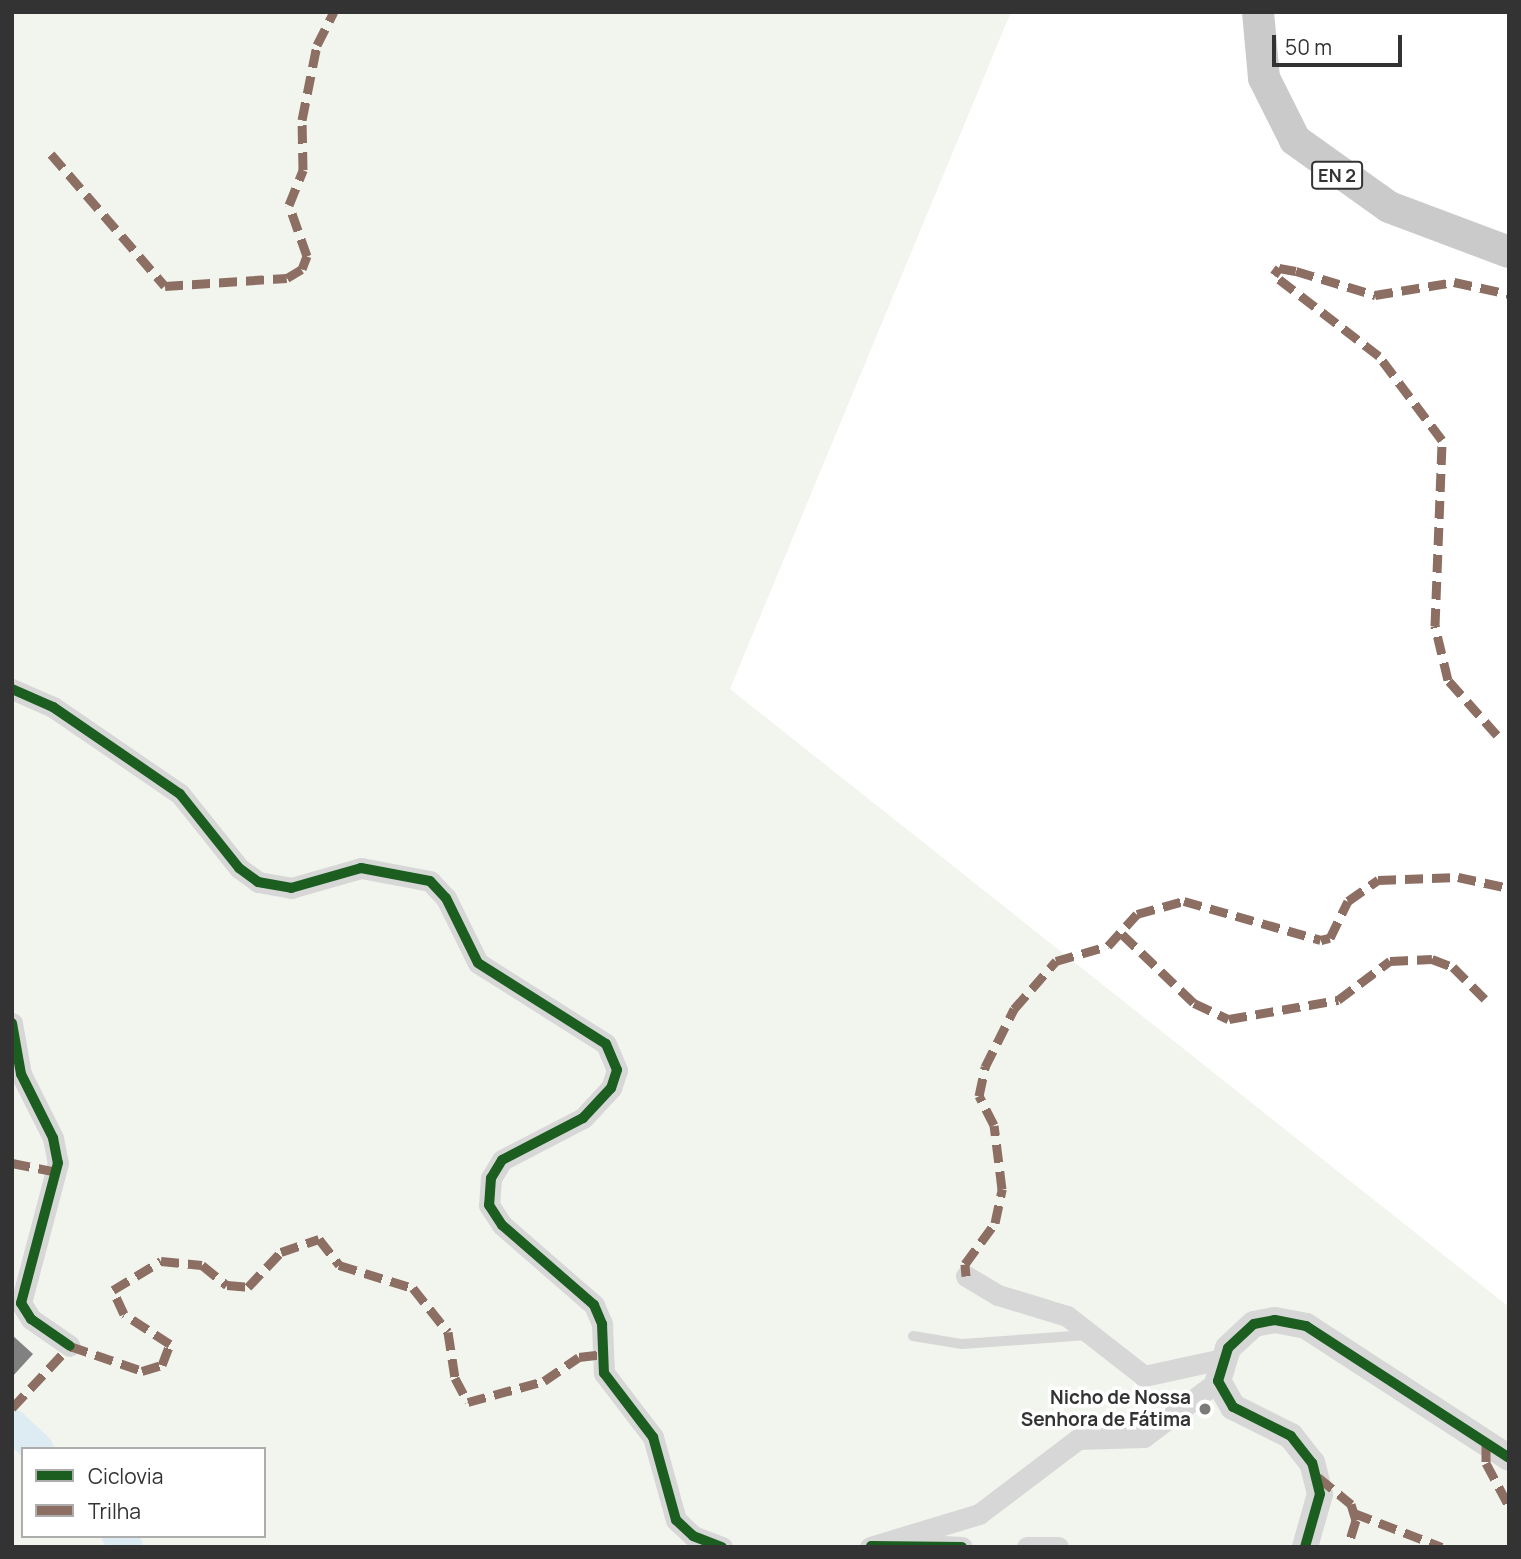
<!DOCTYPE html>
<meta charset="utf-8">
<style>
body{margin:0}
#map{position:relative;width:1521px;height:1559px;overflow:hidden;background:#fff;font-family:Manrope,sans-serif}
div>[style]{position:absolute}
.green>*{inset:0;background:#f1f5ed}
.river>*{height:32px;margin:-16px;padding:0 16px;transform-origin:16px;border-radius:16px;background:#ddebf3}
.building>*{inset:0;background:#818181}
.service>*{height:10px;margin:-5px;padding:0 5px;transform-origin:5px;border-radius:5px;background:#d7d7d7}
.minor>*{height:21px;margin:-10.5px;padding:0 10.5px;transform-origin:10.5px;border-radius:10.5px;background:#d7d7d7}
.tertiary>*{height:26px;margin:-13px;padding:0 13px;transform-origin:13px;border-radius:13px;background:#d7d7d7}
.primary>*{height:32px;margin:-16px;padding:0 16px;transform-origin:16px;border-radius:16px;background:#cacaca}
.quiet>*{height:9px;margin-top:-4.5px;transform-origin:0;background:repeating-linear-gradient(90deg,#8d6e63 0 18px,transparent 0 27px)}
.cycleway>*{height:10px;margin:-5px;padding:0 5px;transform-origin:5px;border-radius:5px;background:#1b5e20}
.dots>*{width:19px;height:19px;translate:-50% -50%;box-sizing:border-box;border:4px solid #fff;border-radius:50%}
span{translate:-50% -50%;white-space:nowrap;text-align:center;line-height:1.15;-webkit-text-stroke:7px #fff;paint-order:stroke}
.shield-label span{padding:2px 5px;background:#fff;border:2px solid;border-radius:5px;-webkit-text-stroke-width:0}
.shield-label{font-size:18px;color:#333;font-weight:700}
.poi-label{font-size:19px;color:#333;font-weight:700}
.right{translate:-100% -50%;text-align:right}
.frame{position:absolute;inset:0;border:14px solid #333;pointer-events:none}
.legend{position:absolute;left:21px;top:1447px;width:245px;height:91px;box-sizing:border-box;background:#fff;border:2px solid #adadad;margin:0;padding:9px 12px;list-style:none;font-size:21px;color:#333}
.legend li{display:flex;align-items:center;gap:14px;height:35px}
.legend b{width:35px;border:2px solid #adadad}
.scale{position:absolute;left:1272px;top:35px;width:130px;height:32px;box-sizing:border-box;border:4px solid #333;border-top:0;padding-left:9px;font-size:21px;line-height:24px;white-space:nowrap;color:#333;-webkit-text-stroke:5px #fff;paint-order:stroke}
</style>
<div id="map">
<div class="green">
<div style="clip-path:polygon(evenodd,12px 12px,1011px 12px,730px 689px,1509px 1307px,1509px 1547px,12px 1547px,12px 12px,23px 1449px,264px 1449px,264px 1536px,23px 1536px,23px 1449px)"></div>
</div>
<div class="river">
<div style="left:12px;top:1425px;width:35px;rotate:43deg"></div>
<div style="left:118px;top:1536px;width:14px;rotate:51deg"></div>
</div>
<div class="building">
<div style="clip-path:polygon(12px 1335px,33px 1354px,12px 1377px)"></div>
</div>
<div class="service">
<div style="left:913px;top:1336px;width:50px;rotate:9.3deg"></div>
<div style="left:962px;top:1344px;width:126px;rotate:-4.1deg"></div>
</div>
<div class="minor">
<div style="left:12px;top:689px;width:45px;rotate:23.7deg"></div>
<div style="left:53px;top:707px;width:154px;rotate:34.4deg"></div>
<div style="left:180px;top:794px;width:95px;rotate:51.4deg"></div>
<div style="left:239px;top:868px;width:24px;rotate:36deg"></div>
<div style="left:258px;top:882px;width:34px;rotate:10deg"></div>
<div style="left:291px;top:888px;width:73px;rotate:-15.9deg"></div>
<div style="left:361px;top:868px;width:70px;rotate:10.7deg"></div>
<div style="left:430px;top:881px;width:23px;rotate:47deg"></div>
<div style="left:446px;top:898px;width:72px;rotate:63.8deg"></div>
<div style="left:478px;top:963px;width:151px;rotate:32.3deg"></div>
<div style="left:606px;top:1044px;width:28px;rotate:67deg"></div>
<div style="left:617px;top:1070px;width:19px;rotate:108deg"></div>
<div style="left:611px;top:1088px;width:41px;rotate:133deg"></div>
<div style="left:583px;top:1118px;width:91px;rotate:152.6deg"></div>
<div style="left:502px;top:1160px;width:21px;rotate:121deg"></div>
<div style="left:491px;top:1178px;width:27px;rotate:94deg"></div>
<div style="left:489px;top:1205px;width:24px;rotate:57deg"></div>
<div style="left:502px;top:1225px;width:122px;rotate:41deg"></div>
<div style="left:594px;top:1305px;width:21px;rotate:67deg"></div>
<div style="left:602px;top:1324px;width:49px;rotate:87.7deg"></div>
<div style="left:604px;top:1373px;width:81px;rotate:52.6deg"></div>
<div style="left:653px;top:1437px;width:86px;rotate:74.5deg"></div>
<div style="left:676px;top:1520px;width:23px;rotate:43deg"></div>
<div style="left:693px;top:1536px;width:31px;rotate:21deg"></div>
<div style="left:12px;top:1023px;width:52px;rotate:80deg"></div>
<div style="left:21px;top:1074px;width:72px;rotate:63.4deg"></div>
<div style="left:53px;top:1138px;width:25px;rotate:79deg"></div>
<div style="left:58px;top:1163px;width:145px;rotate:104.8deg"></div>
<div style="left:21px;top:1303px;width:19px;rotate:58deg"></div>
<div style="left:31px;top:1319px;width:47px;rotate:34.7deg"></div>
<div style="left:966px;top:1276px;width:37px;rotate:31deg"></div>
<div style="left:998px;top:1295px;width:72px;rotate:16.9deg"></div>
<div style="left:1067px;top:1316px;width:98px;rotate:37.9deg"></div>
<div style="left:1144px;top:1376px;width:80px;rotate:-12.3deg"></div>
<div style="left:902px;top:1544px;width:60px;rotate:2.9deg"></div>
<div style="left:870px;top:1547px;width:114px;rotate:-16.8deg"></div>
<div style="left:979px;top:1514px;width:124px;rotate:-37.1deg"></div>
<div style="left:1078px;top:1439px;width:66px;rotate:-1.7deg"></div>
<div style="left:1144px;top:1437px;width:93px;rotate:-37.1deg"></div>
<div style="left:1027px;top:1547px;width:31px"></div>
</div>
<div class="tertiary">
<div style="left:1305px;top:1547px;width:55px;rotate:-74.2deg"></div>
<div style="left:1320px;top:1494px;width:32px;rotate:-104deg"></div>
<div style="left:1312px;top:1463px;width:34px;rotate:-128deg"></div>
<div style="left:1291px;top:1436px;width:65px;rotate:-153.4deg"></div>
<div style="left:1233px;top:1407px;width:30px;rotate:-120deg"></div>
<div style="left:1218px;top:1381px;width:34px;rotate:-73deg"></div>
<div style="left:1228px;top:1348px;width:35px;rotate:-43deg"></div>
<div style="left:1254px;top:1324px;width:21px;rotate:-11deg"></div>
<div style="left:1275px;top:1320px;width:32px;rotate:11deg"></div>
<div style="left:1306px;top:1326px;width:242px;rotate:33deg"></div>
</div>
<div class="primary">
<div style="left:1258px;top:12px;width:66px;rotate:84.8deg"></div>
<div style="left:1264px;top:78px;width:69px;rotate:63.4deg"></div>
<div style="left:1295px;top:140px;width:115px;rotate:35.5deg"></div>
<div style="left:1389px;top:207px;width:128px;rotate:20.6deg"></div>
</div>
<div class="quiet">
<div style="left:51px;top:154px;width:174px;rotate:49.2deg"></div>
<div style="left:165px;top:286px;width:122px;rotate:-3.8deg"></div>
<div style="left:287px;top:278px;width:17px;rotate:-31deg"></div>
<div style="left:302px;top:269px;width:14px;rotate:-69deg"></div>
<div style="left:307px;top:256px;width:54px;rotate:-109.4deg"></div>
<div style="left:289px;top:205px;width:38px;rotate:-68deg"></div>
<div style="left:303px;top:170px;width:50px;rotate:-91.1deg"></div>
<div style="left:302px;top:120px;width:76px;rotate:-78.7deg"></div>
<div style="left:317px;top:45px;width:37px;rotate:-63deg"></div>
<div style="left:1497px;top:735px;width:74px;rotate:-131.7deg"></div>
<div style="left:1448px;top:680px;width:56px;rotate:-103.5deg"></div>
<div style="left:1435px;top:626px;width:186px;rotate:-87.8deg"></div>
<div style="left:1442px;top:440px;width:105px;rotate:-126.9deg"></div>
<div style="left:1379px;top:356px;width:133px;rotate:-142.4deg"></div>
<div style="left:1274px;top:275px;width:9px;rotate:-54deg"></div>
<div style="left:1279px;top:268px;width:17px;rotate:10deg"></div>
<div style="left:1296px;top:271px;width:83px;rotate:16.9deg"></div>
<div style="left:1375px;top:295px;width:80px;rotate:-9.3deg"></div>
<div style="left:1454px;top:282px;width:56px;rotate:12.3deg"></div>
<div style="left:1122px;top:934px;width:100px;rotate:43.8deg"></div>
<div style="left:1194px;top:1003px;width:38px;rotate:25deg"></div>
<div style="left:1229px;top:1019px;width:111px;rotate:-9.9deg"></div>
<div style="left:1338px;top:1000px;width:65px;rotate:-36.9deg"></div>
<div style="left:1390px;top:961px;width:42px;rotate:-2.7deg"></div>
<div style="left:1432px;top:959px;width:22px;rotate:21deg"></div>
<div style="left:1453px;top:967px;width:45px;rotate:45deg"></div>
<div style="left:12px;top:1163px;width:47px;rotate:11.1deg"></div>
<div style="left:966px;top:1276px;width:12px;rotate:-95deg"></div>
<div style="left:965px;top:1264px;width:51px;rotate:-53.8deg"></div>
<div style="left:995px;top:1223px;width:35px;rotate:-78deg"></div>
<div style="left:1002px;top:1189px;width:64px;rotate:-97.1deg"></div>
<div style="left:994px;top:1125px;width:33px;rotate:-117deg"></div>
<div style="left:979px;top:1096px;width:30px;rotate:-78deg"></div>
<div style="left:985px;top:1067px;width:65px;rotate:-63.4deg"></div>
<div style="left:1014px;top:1009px;width:64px;rotate:-48.8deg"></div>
<div style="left:1056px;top:961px;width:54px;rotate:-16.1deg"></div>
<div style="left:1108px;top:946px;width:43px;rotate:-47.8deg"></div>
<div style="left:1137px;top:914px;width:49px;rotate:-15.5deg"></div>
<div style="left:1184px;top:901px;width:142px;rotate:15.9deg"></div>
<div style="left:1321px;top:940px;width:9px;rotate:-13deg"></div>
<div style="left:1330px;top:938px;width:41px;rotate:-64.1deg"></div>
<div style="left:1348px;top:901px;width:37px;rotate:-35deg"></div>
<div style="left:1378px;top:880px;width:80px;rotate:-2.1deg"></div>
<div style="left:1458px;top:877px;width:52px;rotate:12.2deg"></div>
<div style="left:12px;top:1408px;width:85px;rotate:-46.9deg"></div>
<div style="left:70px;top:1346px;width:76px;rotate:19.1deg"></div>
<div style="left:142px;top:1371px;width:21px;rotate:-17deg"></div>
<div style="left:162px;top:1365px;width:22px;rotate:-69deg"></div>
<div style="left:170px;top:1344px;width:55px;rotate:-146.9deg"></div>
<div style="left:124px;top:1314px;width:26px;rotate:-115deg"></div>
<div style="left:113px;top:1290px;width:56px;rotate:-31.1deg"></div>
<div style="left:161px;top:1261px;width:41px;rotate:5.6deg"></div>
<div style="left:202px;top:1265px;width:32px;rotate:39deg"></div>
<div style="left:227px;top:1285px;width:21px;rotate:5deg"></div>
<div style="left:248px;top:1287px;width:48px;rotate:-46.7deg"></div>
<div style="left:281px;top:1252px;width:40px;rotate:-18.9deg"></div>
<div style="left:319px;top:1239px;width:33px;rotate:52deg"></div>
<div style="left:339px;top:1265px;width:77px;rotate:17.3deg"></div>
<div style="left:413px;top:1288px;width:56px;rotate:51.5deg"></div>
<div style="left:448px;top:1332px;width:47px;rotate:81.3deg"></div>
<div style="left:455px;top:1378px;width:27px;rotate:62deg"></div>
<div style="left:468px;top:1402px;width:79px;rotate:-15.4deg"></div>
<div style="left:544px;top:1381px;width:42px;rotate:-34.4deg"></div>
<div style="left:579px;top:1357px;width:23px;rotate:-7deg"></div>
<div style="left:1486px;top:1443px;width:20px;rotate:90deg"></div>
<div style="left:1486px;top:1463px;width:49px;rotate:61.9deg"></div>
<div style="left:1318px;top:1477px;width:43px;rotate:39.3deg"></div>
<div style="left:1351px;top:1504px;width:17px;rotate:73deg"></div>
<div style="left:1356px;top:1520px;width:28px;rotate:107deg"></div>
<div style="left:1354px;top:1513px;width:94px;rotate:21.1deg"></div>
</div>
<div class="cycleway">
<div style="left:12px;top:689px;width:45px;rotate:23.7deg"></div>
<div style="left:53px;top:707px;width:154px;rotate:34.4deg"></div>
<div style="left:180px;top:794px;width:95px;rotate:51.4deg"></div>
<div style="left:239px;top:868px;width:24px;rotate:36deg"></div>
<div style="left:258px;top:882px;width:34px;rotate:10deg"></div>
<div style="left:291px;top:888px;width:73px;rotate:-15.9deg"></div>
<div style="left:361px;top:868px;width:70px;rotate:10.7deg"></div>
<div style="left:430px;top:881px;width:23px;rotate:47deg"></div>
<div style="left:446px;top:898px;width:72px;rotate:63.8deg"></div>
<div style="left:478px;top:963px;width:151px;rotate:32.3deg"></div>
<div style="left:606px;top:1044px;width:28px;rotate:67deg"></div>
<div style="left:617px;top:1070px;width:19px;rotate:108deg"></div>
<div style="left:611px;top:1088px;width:41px;rotate:133deg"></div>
<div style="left:583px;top:1118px;width:91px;rotate:152.6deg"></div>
<div style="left:502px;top:1160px;width:21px;rotate:121deg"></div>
<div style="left:491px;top:1178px;width:27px;rotate:94deg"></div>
<div style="left:489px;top:1205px;width:24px;rotate:57deg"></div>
<div style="left:502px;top:1225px;width:122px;rotate:41deg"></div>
<div style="left:594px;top:1305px;width:21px;rotate:67deg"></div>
<div style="left:602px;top:1324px;width:49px;rotate:87.7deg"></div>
<div style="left:604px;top:1373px;width:81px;rotate:52.6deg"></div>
<div style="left:653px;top:1437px;width:86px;rotate:74.5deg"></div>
<div style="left:676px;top:1520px;width:23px;rotate:43deg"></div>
<div style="left:693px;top:1536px;width:31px;rotate:21deg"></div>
<div style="left:12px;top:1023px;width:52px;rotate:80deg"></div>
<div style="left:21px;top:1074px;width:72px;rotate:63.4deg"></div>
<div style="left:53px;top:1138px;width:25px;rotate:79deg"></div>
<div style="left:58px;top:1163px;width:145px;rotate:104.8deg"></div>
<div style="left:21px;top:1303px;width:19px;rotate:58deg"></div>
<div style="left:31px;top:1319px;width:47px;rotate:34.7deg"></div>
<div style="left:871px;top:1546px;width:91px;rotate:0.6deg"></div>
<div style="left:1305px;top:1547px;width:55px;rotate:-74.2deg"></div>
<div style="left:1320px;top:1494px;width:32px;rotate:-104deg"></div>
<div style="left:1312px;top:1463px;width:34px;rotate:-128deg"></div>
<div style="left:1291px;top:1436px;width:65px;rotate:-153.4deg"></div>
<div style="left:1233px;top:1407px;width:30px;rotate:-120deg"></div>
<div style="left:1218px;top:1381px;width:34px;rotate:-73deg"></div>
<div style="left:1228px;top:1348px;width:35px;rotate:-43deg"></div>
<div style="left:1254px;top:1324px;width:21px;rotate:-11deg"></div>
<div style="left:1275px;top:1320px;width:32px;rotate:11deg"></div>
<div style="left:1306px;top:1326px;width:242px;rotate:33deg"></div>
</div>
<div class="dots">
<div style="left:1205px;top:1409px;background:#7a7a7a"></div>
</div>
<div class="shield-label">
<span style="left:1337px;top:175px">EN 2</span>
</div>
<div class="poi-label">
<span class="right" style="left:1191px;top:1409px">Nicho de Nossa<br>Senhora de Fátima</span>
</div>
<div class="frame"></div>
<ul class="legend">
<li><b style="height:9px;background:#1b5e20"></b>Ciclovia</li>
<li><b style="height:9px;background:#8d6e63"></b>Trilha</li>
</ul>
<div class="scale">50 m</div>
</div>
